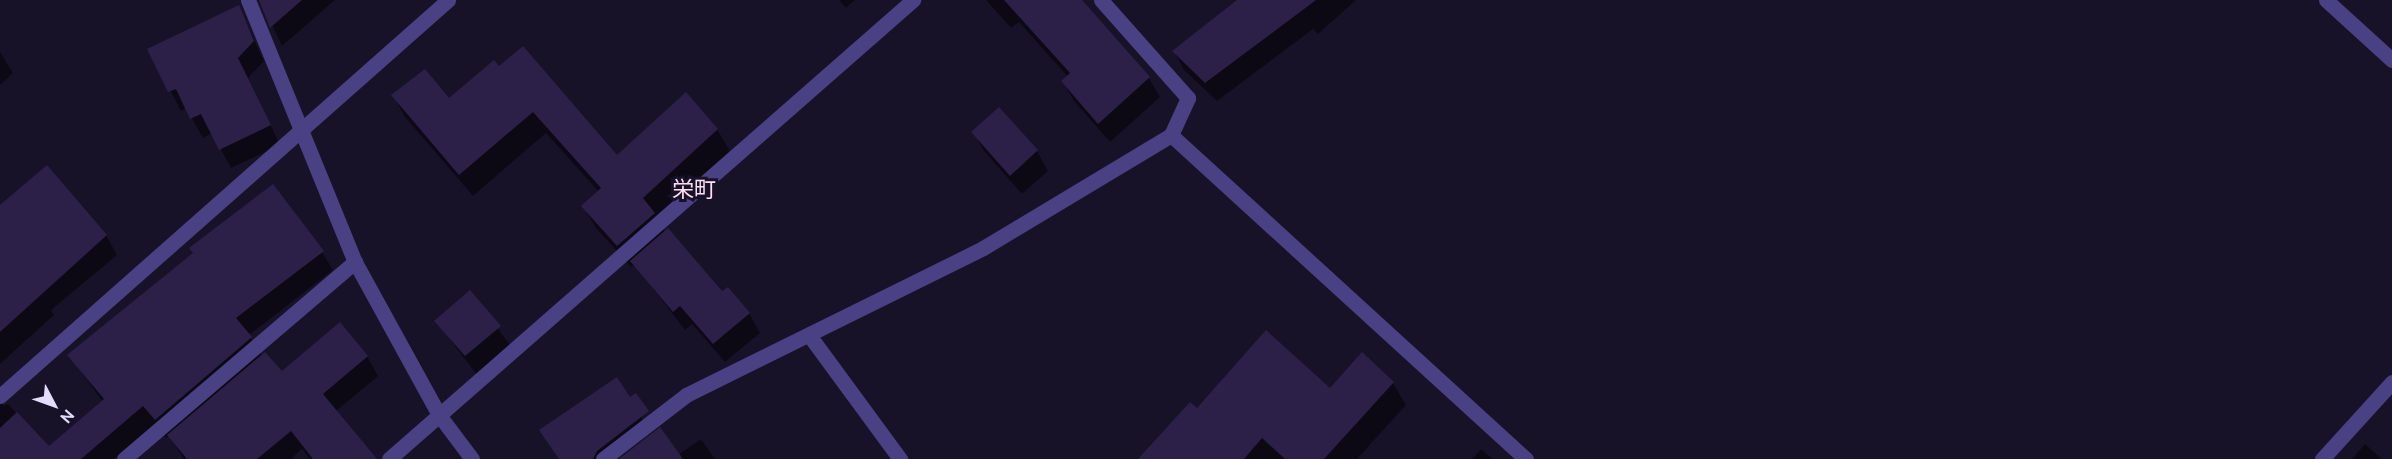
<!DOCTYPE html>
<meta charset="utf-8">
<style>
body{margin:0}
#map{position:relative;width:2392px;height:459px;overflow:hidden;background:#181229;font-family:Ubuntu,"Noto Sans JP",sans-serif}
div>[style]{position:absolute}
.shadow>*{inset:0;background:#0007}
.building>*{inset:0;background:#2c2048}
.minor>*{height:15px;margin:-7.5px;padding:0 7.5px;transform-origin:7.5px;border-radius:7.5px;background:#4a4184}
.tertiary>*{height:15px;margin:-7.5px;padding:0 7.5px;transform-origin:7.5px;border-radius:7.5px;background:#4a4184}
span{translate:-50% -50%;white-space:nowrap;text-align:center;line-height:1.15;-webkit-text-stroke:6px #181229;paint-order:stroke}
.quarter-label{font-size:22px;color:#fddfef}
.north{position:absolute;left:24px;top:375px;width:60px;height:60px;-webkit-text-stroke:4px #181229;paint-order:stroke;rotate:131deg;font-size:16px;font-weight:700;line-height:24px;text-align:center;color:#e3ddfd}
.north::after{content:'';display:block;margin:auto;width:21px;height:27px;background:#e3ddfd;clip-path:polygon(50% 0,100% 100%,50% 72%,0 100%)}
</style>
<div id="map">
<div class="shadow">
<div style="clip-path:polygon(260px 0,335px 0,282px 46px)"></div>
<div style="clip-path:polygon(839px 0,855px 0,846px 8px)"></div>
<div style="clip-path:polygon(986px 0,1079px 0,1149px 78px,1160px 97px,1110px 142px,1074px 101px,1063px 82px,1068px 77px,1019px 22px,1011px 28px)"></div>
<div style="clip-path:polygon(1239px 0,1356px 0,1318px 34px,1313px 29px,1217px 101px,1184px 70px,1174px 51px)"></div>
<div style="clip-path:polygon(239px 7px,264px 61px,248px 78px,280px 145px,231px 168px,212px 133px,203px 138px,186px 108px,181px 111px,149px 50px)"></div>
<div style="clip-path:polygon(0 52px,13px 73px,0 85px)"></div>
<div style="clip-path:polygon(494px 62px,616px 157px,717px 129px,730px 151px,657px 218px,665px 232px,722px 293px,749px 313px,760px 333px,725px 362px,692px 324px,685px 330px,634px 264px,631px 267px,596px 228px,583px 206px,599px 192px,546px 133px,473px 196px,405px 117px,393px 95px,449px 100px)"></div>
<div style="clip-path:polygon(999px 109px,1037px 151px,1048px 171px,1022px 194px,984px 151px,973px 132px)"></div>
<div style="clip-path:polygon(0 207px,106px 235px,117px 255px,51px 310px,54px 315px,0 364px)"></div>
<div style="clip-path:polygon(322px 252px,333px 270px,249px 335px,262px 356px,281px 373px,367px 356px,378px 376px,336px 411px,375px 459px,310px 459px,302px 449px,291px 459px,184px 459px,169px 436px,166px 438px,155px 424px,114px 459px,72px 459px,103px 402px,69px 355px)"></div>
<div style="clip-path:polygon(470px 292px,511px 346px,477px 375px,436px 321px)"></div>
<div style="clip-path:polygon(1393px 383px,1406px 405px,1357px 459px,1150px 459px,1197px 410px)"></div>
<div style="clip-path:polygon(0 400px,4px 406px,8px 404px,58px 459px,0 459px)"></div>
<div style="clip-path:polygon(637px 409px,648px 429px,604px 459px,559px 459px,541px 431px)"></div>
<div style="clip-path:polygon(701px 439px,715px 459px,672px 459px)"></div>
<div style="clip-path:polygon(2365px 444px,2382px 459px,2352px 459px)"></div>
<div style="clip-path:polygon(1481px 449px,1493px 459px,1472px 459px)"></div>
</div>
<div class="building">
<div style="clip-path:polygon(259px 0,302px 0,270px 28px)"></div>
<div style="clip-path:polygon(1004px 0,1082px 0,1150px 77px,1098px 124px,1061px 81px,1070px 73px)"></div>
<div style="clip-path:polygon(1237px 0,1316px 0,1205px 83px,1172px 51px)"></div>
<div style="clip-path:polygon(239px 5px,254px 41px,238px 58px,271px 125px,219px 150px,201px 114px,190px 119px,176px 89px,168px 92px,147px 49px)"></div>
<div style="clip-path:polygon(523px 46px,617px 155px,686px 92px,718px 129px,643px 198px,655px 213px,617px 246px,581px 206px,601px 188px,533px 112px,459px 175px,391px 95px,425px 69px,449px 98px,494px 60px,499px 66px)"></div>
<div style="clip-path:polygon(999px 107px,1038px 150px,1010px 176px,971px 132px)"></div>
<div style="clip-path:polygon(47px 165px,107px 235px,0 332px,0 205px)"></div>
<div style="clip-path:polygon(273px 184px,324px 251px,236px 318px,252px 337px,155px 420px,143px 406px,81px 459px,0 459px,0 428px,17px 412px,49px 446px,104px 399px,67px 355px,193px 253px,189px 248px)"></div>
<div style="clip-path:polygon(668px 228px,722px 291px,728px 287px,750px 313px,713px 344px,680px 306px,673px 312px,630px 261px)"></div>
<div style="clip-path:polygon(470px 290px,501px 326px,465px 356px,434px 321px)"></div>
<div style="clip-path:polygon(340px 322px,368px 356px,323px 394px,377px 459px,313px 459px,291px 431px,257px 459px,187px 459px,167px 435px,265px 352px,282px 371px)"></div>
<div style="clip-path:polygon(1266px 330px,1330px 388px,1362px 352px,1394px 382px,1324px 459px,1285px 459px,1262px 438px,1244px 459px,1138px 459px,1190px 402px,1197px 408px)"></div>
<div style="clip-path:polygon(617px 377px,630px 397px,636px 393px,649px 411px,597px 451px,593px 459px,559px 459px,539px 430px)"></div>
<div style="clip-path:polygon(660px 427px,683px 459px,619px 459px)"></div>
</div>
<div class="minor">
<div style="left:248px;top:0;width:283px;rotate:67.8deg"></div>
<div style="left:355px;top:262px;width:175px;rotate:61.2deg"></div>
<div style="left:439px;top:415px;width:55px;rotate:53.1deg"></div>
<div style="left:1171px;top:135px;width:481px;rotate:42.4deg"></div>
<div style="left:809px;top:335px;width:154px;rotate:53.7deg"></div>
<div style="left:0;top:396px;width:598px;rotate:-41.47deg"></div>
<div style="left:124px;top:459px;width:304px;rotate:-40.5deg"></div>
<div style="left:389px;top:459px;width:697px;rotate:-41.22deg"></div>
<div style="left:603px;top:459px;width:105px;rotate:-37.6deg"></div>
<div style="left:686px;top:395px;width:331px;rotate:-26.3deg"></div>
<div style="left:983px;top:248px;width:219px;rotate:-31deg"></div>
<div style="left:1171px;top:135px;width:41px;rotate:-65.3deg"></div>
<div style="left:1188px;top:98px;width:131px;rotate:-131.6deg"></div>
<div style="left:2322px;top:459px;width:104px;rotate:-47.7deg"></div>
</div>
<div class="tertiary">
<div style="left:2326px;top:0;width:89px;rotate:42.3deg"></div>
</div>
<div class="quarter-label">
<span style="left:694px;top:189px">栄町</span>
</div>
<div class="north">N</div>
</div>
